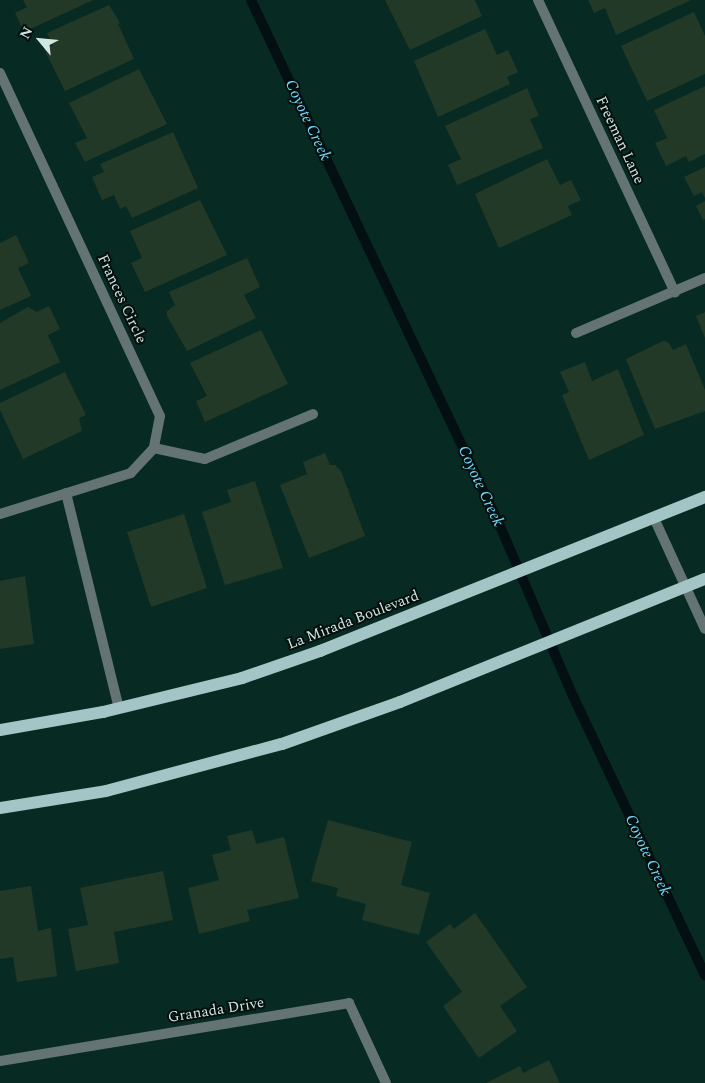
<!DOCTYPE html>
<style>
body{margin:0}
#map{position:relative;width:705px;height:1083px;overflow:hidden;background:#072b23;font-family:Spectral,serif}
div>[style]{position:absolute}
.stream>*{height:10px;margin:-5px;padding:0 5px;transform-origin:5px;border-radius:5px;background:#030f13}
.building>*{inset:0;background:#223928}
.lane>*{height:10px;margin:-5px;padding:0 5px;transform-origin:5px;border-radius:5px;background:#647474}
.street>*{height:10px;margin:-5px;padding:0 5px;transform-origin:5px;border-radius:5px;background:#647474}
.primary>*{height:12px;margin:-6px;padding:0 6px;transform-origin:6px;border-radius:6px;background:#a4c5c6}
span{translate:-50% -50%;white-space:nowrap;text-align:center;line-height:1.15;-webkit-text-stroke:4px #04100d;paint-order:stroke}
.street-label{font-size:15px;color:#d3e5e0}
.water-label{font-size:16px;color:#70dafd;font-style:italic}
.north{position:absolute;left:15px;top:15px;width:50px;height:50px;-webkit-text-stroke:4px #04100d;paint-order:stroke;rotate:298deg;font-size:14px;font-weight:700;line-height:20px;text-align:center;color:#d3e5e0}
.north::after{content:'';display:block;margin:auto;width:18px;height:22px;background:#d3e5e0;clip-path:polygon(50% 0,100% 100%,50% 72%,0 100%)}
</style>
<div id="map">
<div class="stream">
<div style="left:251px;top:0;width:582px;rotate:64.67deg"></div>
<div style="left:500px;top:526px;width:185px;rotate:66.8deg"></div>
<div style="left:573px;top:696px;width:309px;rotate:64.7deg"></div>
</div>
<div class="building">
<div style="clip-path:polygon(23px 0,93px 0,24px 32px,15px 13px,27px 7px)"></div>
<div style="clip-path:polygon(385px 0,475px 0,482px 16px,410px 50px)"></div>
<div style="clip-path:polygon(588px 0,691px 0,616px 35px,605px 8px,594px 13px)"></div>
<div style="clip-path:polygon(109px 5px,120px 23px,118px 24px,134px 59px,65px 91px,44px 49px,53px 45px,47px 33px)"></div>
<div style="clip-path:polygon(694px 12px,705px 36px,705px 74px,647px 101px,621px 46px)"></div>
<div style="clip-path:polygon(485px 29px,497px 55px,508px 50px,518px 72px,507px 77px,510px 84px,438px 117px,414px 61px)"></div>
<div style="clip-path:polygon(139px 69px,167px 124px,85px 162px,75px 143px,87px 138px,69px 103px)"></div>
<div style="clip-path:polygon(705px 86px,705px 154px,689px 162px,686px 156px,666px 166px,655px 143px,667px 138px,654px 110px)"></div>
<div style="clip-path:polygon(527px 88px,539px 116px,530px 119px,543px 148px,457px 185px,448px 165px,461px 159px,445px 126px)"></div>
<div style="clip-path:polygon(173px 132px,198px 188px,132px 218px,126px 206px,120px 209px,114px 195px,102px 200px,92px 177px,104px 172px,100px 164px)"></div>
<div style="clip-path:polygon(547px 159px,560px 185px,571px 180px,581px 200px,568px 206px,572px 215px,499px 248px,475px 194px)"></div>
<div style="clip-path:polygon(705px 167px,705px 198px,702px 192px,694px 196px,684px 177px)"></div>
<div style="clip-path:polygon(200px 200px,227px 255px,145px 292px,131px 263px,142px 258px,130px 231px)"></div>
<div style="clip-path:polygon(705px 201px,705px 219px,703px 220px,696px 206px)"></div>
<div style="clip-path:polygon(16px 235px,29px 263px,18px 268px,31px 296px,0 310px,0 243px)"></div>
<div style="clip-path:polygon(247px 258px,260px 287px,244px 295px,256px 318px,187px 351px,167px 316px,167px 311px,175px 305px,169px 292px)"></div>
<div style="clip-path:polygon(49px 306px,60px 329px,48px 335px,60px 362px,0 390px,0 323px,28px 307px,37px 312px)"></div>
<div style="clip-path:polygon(705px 312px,705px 338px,696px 316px)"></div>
<div style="clip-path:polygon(261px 330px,288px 384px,205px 422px,196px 401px,207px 396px,190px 363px)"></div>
<div style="clip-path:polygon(663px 341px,668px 342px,673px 350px,686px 344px,705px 390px,705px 411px,655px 429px,626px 359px)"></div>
<div style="clip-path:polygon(585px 362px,592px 381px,618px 369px,644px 435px,589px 460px,562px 395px,569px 392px,560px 372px)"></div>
<div style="clip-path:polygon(65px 372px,86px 415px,79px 418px,82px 431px,23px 459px,0 410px,0 403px)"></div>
<div style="clip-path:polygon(325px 453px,330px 465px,335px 465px,341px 471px,365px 536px,309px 558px,280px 485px,307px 474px,303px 462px)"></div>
<div style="clip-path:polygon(255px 481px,283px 568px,225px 585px,202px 512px,231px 502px,227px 490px)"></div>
<div style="clip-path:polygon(184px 514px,207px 588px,151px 607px,127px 532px)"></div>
<div style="clip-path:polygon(25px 576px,34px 644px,0 649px,0 581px)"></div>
<div style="clip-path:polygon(328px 820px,412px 842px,401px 885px,430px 893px,419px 935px,362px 920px,366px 904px,336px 896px,338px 888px,311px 881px)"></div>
<div style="clip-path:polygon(252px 830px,256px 844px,284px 837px,299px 898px,247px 910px,250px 921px,199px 934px,188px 888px,219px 880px,212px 855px,231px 850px,227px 836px)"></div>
<div style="clip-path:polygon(163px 871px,173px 920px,114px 932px,119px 963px,76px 971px,68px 929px,88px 925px,80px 888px)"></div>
<div style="clip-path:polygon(31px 886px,38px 931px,51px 928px,57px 976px,17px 982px,13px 957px,0 959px,0 891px)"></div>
<div style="clip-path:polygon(475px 913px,527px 987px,500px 1006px,517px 1031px,479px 1058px,443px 1006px,462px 992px,426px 942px,450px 924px,454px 929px)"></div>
<div style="clip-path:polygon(549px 1060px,560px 1083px,486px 1083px,520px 1066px,523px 1073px)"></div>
</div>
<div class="lane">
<div style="left:0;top:73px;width:378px;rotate:65deg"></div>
<div style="left:160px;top:416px;width:33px;rotate:101deg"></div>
<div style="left:154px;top:448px;width:34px;rotate:133deg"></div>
<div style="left:131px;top:473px;width:137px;rotate:162.6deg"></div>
<div style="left:154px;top:448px;width:52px;rotate:12.2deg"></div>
<div style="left:205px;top:459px;width:117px;rotate:-22.6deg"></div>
<div style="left:654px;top:518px;width:122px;rotate:65.3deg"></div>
</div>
<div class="street">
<div style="left:538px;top:0;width:323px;rotate:64.9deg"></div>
<div style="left:576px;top:333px;width:140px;rotate:-23.1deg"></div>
<div style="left:66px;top:493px;width:221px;rotate:76.2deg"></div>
<div style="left:0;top:1061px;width:354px;rotate:-9.4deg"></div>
<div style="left:349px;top:1003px;width:88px;rotate:65.2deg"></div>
</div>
<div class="primary">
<div style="left:0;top:730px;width:105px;rotate:-9.9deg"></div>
<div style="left:103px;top:712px;width:143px;rotate:-13.7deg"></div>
<div style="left:242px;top:678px;width:83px;rotate:-19.1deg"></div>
<div style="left:320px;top:651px;width:415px;rotate:-21.8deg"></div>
<div style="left:0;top:808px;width:107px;rotate:-9.1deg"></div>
<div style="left:106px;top:791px;width:182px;rotate:-15deg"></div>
<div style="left:282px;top:744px;width:125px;rotate:-19.6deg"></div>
<div style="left:400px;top:702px;width:329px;rotate:-22deg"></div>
</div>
<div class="street-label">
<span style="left:620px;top:140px;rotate:65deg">Freeman Lane</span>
<span style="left:122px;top:299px;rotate:65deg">Frances Circle</span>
<span style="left:353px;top:620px;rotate:-21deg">La Mirada Boulevard</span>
<span style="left:216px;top:1010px;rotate:-9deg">Granada Drive</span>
</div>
<div class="water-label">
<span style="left:308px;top:120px;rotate:65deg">Coyote Creek</span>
<span style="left:481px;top:486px;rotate:65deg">Coyote Creek</span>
<span style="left:648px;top:855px;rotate:65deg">Coyote Creek</span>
</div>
<div class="north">N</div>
</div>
